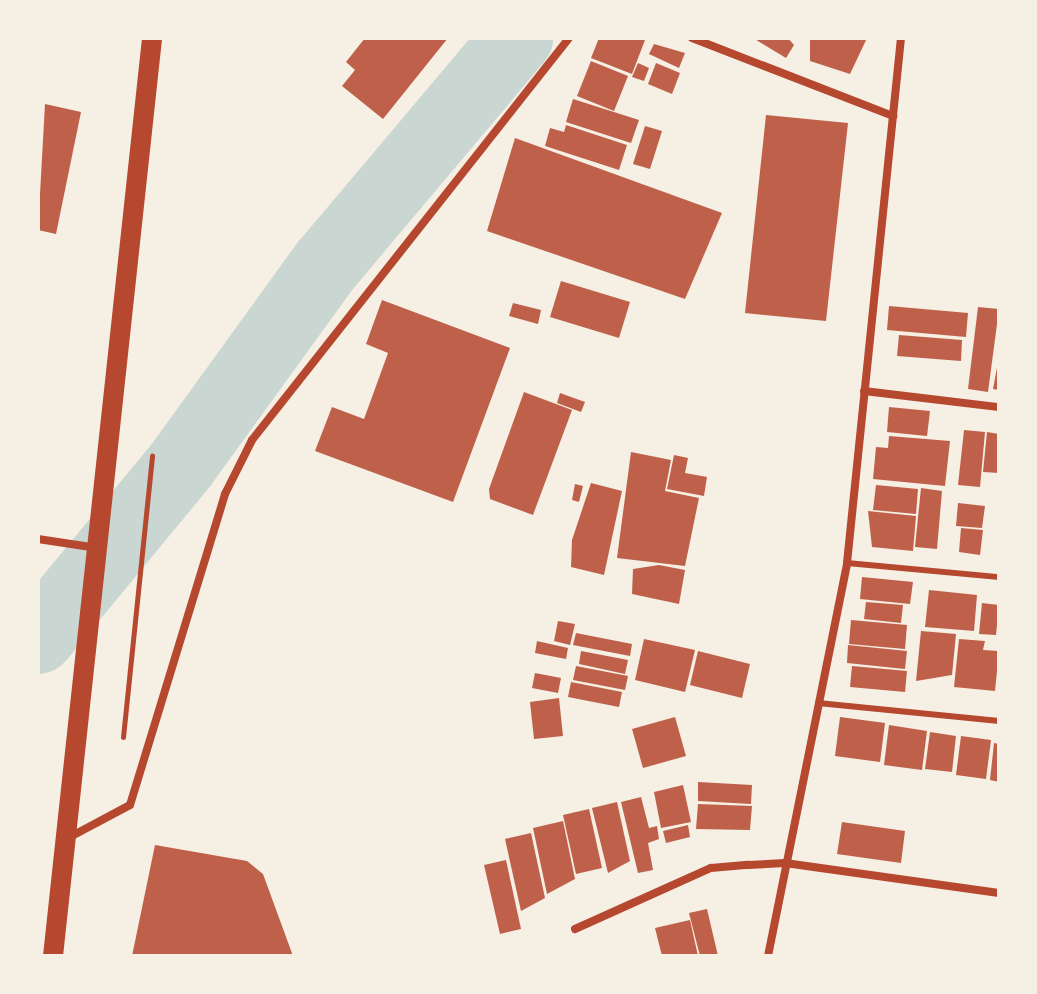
<!DOCTYPE html>
<style>
body{margin:0}
#map{position:relative;width:1037px;height:994px;overflow:hidden;background:#f6efe4;font-family:"Asap Condensed",sans-serif}
div>[style]{position:absolute}
.river>*{height:72px;margin:-36px;padding:0 36px;transform-origin:36px;border-radius:36px;background:#c9d6d2}
.building>*{inset:0;background:#bf614a}
.path>*{height:5px;margin:-2.5px;padding:0 2.5px;transform-origin:2.5px;border-radius:2.5px;background:#b5482f}
.service>*{height:6px;margin:-3px;padding:0 3px;transform-origin:3px;border-radius:3px;background:#b5482f}
.minor>*{height:8px;margin:-4px;padding:0 4px;transform-origin:4px;border-radius:4px;background:#b5482f}
.primary>*{height:20px;margin:-10px;padding:0 10px;transform-origin:10px;border-radius:10px;background:#b5482f}
span{translate:-50% -50%;white-space:nowrap;text-align:center;line-height:1.15;-webkit-text-stroke:6px #f6efe4;paint-order:stroke}
.frame{position:absolute;inset:0;border:40px solid #f6efe4;pointer-events:none}
</style>
<div id="map">
<div class="river">
<div style="left:38px;top:638px;width:224px;rotate:-50.4deg"></div>
<div style="left:181px;top:465px;width:247px;rotate:-54.1deg"></div>
<div style="left:326px;top:265px;width:297px;rotate:-49.9deg"></div>
</div>
<div class="building">
<div style="clip-path:polygon(365px 38px,448px 38px,383px 119px,342px 86px,355px 70px,346px 62px)"></div>
<div style="clip-path:polygon(599px 38px,645px 40px,632px 74px,591px 58px)"></div>
<div style="clip-path:polygon(753px 38px,788px 38px,794px 45px,786px 58px)"></div>
<div style="clip-path:polygon(810px 38px,867px 38px,850px 74px,810px 61px)"></div>
<div style="clip-path:polygon(654px 44px,685px 53px,679px 68px,649px 54px)"></div>
<div style="clip-path:polygon(591px 61px,628px 76px,614px 111px,577px 96px)"></div>
<div style="clip-path:polygon(638px 63px,649px 68px,644px 81px,632px 77px)"></div>
<div style="clip-path:polygon(656px 63px,680px 73px,672px 94px,648px 84px)"></div>
<div style="clip-path:polygon(573px 99px,639px 120px,631px 143px,566px 122px)"></div>
<div style="clip-path:polygon(45px 104px,81px 112px,56px 234px,38px 230px)"></div>
<div style="clip-path:polygon(766px 115px,848px 123px,826px 321px,745px 313px)"></div>
<div style="clip-path:polygon(566px 125px,627px 145px,619px 170px,545px 146px,550px 128px,564px 132px)"></div>
<div style="clip-path:polygon(645px 126px,662px 131px,650px 169px,633px 164px)"></div>
<div style="clip-path:polygon(515px 138px,722px 213px,685px 299px,487px 231px)"></div>
<div style="clip-path:polygon(561px 281px,630px 302px,619px 338px,550px 317px)"></div>
<div style="clip-path:polygon(382px 300px,510px 348px,453px 502px,315px 451px,332px 407px,364px 419px,388px 353px,366px 344px)"></div>
<div style="clip-path:polygon(513px 303px,541px 310px,538px 324px,509px 316px)"></div>
<div style="clip-path:polygon(889px 306px,968px 313px,966px 337px,887px 330px)"></div>
<div style="clip-path:polygon(978px 307px,999px 309px,988px 392px,968px 389px)"></div>
<div style="clip-path:polygon(899px 335px,962px 340px,961px 361px,897px 356px)"></div>
<div style="clip-path:polygon(999px 357px,999px 390px,993px 389px)"></div>
<div style="clip-path:polygon(524px 392px,572px 410px,533px 515px,490px 499px,489px 489px)"></div>
<div style="clip-path:polygon(560px 393px,585px 402px,581px 412px,557px 403px)"></div>
<div style="clip-path:polygon(889px 407px,930px 411px,927px 436px,887px 432px)"></div>
<div style="clip-path:polygon(964px 430px,985px 432px,980px 487px,958px 485px)"></div>
<div style="clip-path:polygon(987px 432px,999px 434px,999px 473px,983px 472px)"></div>
<div style="clip-path:polygon(889px 436px,950px 441px,945px 486px,873px 479px,876px 447px,888px 448px)"></div>
<div style="clip-path:polygon(631px 452px,671px 460px,665px 491px,699px 498px,685px 566px,617px 558px)"></div>
<div style="clip-path:polygon(674px 455px,688px 458px,685px 473px,707px 477px,704px 496px,667px 489px)"></div>
<div style="clip-path:polygon(591px 483px,622px 491px,604px 575px,571px 567px,572px 540px)"></div>
<div style="clip-path:polygon(575px 484px,583px 486px,579px 502px,572px 500px)"></div>
<div style="clip-path:polygon(876px 485px,918px 489px,916px 514px,873px 510px)"></div>
<div style="clip-path:polygon(921px 488px,942px 491px,937px 549px,915px 547px)"></div>
<div style="clip-path:polygon(958px 503px,985px 506px,982px 528px,956px 526px)"></div>
<div style="clip-path:polygon(868px 511px,916px 516px,913px 551px,872px 547px)"></div>
<div style="clip-path:polygon(961px 528px,983px 530px,980px 555px,959px 552px)"></div>
<div style="clip-path:polygon(659px 565px,685px 570px,679px 604px,632px 594px,633px 569px)"></div>
<div style="clip-path:polygon(862px 577px,913px 582px,910px 604px,860px 599px)"></div>
<div style="clip-path:polygon(929px 590px,977px 595px,974px 631px,925px 627px)"></div>
<div style="clip-path:polygon(866px 602px,903px 605px,901px 623px,864px 619px)"></div>
<div style="clip-path:polygon(982px 603px,999px 605px,996px 635px,979px 634px)"></div>
<div style="clip-path:polygon(851px 620px,907px 625px,905px 649px,849px 644px)"></div>
<div style="clip-path:polygon(558px 621px,575px 624px,570px 645px,554px 641px)"></div>
<div style="clip-path:polygon(921px 631px,956px 634px,952px 675px,916px 681px)"></div>
<div style="clip-path:polygon(576px 633px,632px 644px,630px 656px,573px 645px)"></div>
<div style="clip-path:polygon(644px 639px,695px 650px,685px 692px,635px 680px)"></div>
<div style="clip-path:polygon(959px 639px,985px 641px,983px 650px,999px 651px,995px 691px,954px 687px)"></div>
<div style="clip-path:polygon(537px 641px,568px 648px,566px 659px,535px 653px)"></div>
<div style="clip-path:polygon(848px 645px,907px 651px,905px 669px,847px 663px)"></div>
<div style="clip-path:polygon(581px 651px,628px 660px,625px 674px,579px 664px)"></div>
<div style="clip-path:polygon(698px 651px,750px 664px,742px 698px,690px 685px)"></div>
<div style="clip-path:polygon(576px 666px,628px 676px,625px 690px,573px 680px)"></div>
<div style="clip-path:polygon(852px 666px,907px 671px,905px 692px,850px 687px)"></div>
<div style="clip-path:polygon(535px 673px,561px 678px,558px 693px,532px 688px)"></div>
<div style="clip-path:polygon(571px 682px,622px 692px,619px 707px,568px 697px)"></div>
<div style="clip-path:polygon(559px 698px,563px 736px,534px 739px,530px 702px)"></div>
<div style="clip-path:polygon(675px 717px,686px 756px,643px 768px,632px 729px)"></div>
<div style="clip-path:polygon(840px 717px,885px 723px,880px 762px,835px 756px)"></div>
<div style="clip-path:polygon(889px 725px,927px 731px,922px 770px,884px 765px)"></div>
<div style="clip-path:polygon(930px 732px,956px 736px,952px 772px,925px 769px)"></div>
<div style="clip-path:polygon(961px 736px,991px 740px,986px 779px,956px 775px)"></div>
<div style="clip-path:polygon(994px 743px,999px 744px,999px 782px,990px 780px)"></div>
<div style="clip-path:polygon(698px 782px,752px 785px,751px 804px,698px 801px)"></div>
<div style="clip-path:polygon(683px 785px,691px 822px,661px 828px,654px 792px)"></div>
<div style="clip-path:polygon(641px 797px,649px 828px,657px 826px,659px 839px,648px 843px,653px 870px,638px 873px,621px 802px)"></div>
<div style="clip-path:polygon(617px 802px,630px 861px,608px 873px,592px 808px)"></div>
<div style="clip-path:polygon(698px 804px,752px 806px,750px 830px,696px 829px)"></div>
<div style="clip-path:polygon(589px 809px,602px 868px,576px 874px,563px 815px)"></div>
<div style="clip-path:polygon(563px 821px,575px 879px,547px 894px,533px 828px)"></div>
<div style="clip-path:polygon(842px 822px,905px 831px,901px 863px,837px 854px)"></div>
<div style="clip-path:polygon(688px 825px,690px 837px,666px 843px,663px 831px)"></div>
<div style="clip-path:polygon(531px 833px,545px 898px,521px 911px,505px 839px)"></div>
<div style="clip-path:polygon(155px 845px,247px 861px,263px 874px,293px 956px,132px 956px)"></div>
<div style="clip-path:polygon(506px 860px,521px 929px,500px 934px,484px 865px)"></div>
<div style="clip-path:polygon(707px 909px,718px 956px,700px 956px,689px 913px)"></div>
<div style="clip-path:polygon(690px 920px,698px 956px,662px 956px,655px 928px)"></div>
</div>
<div class="path">
<div style="left:123px;top:737px;width:283px;rotate:-84.1deg"></div>
</div>
<div class="service">
<div style="left:847px;top:563px;width:153px;rotate:5.3deg"></div>
<div style="left:818px;top:703px;width:182px;rotate:5.7deg"></div>
</div>
<div class="minor">
<div style="left:692px;top:38px;width:216px;rotate:21.2deg"></div>
<div style="left:864px;top:391px;width:136px;rotate:6.8deg"></div>
<div style="left:38px;top:539px;width:60px;rotate:8.7deg"></div>
<div style="left:68px;top:838px;width:70px;rotate:-28deg"></div>
<div style="left:130px;top:805px;width:325px;rotate:-73deg"></div>
<div style="left:225px;top:494px;width:60px;rotate:-63.4deg"></div>
<div style="left:252px;top:440px;width:512px;rotate:-51.74deg"></div>
<div style="left:575px;top:929px;width:149px;rotate:-24.2deg"></div>
<div style="left:711px;top:868px;width:37px;rotate:-5deg"></div>
<div style="left:748px;top:865px;width:37px;rotate:-3deg"></div>
<div style="left:785px;top:863px;width:216px;rotate:8deg"></div>
<div style="left:768px;top:956px;width:401px;rotate:-78.6deg"></div>
<div style="left:847px;top:563px;width:528px;rotate:-84.13deg"></div>
</div>
<div class="primary">
<div style="left:53px;top:956px;width:923px;rotate:-83.84deg"></div>
</div>
<div class="frame"></div>
</div>
